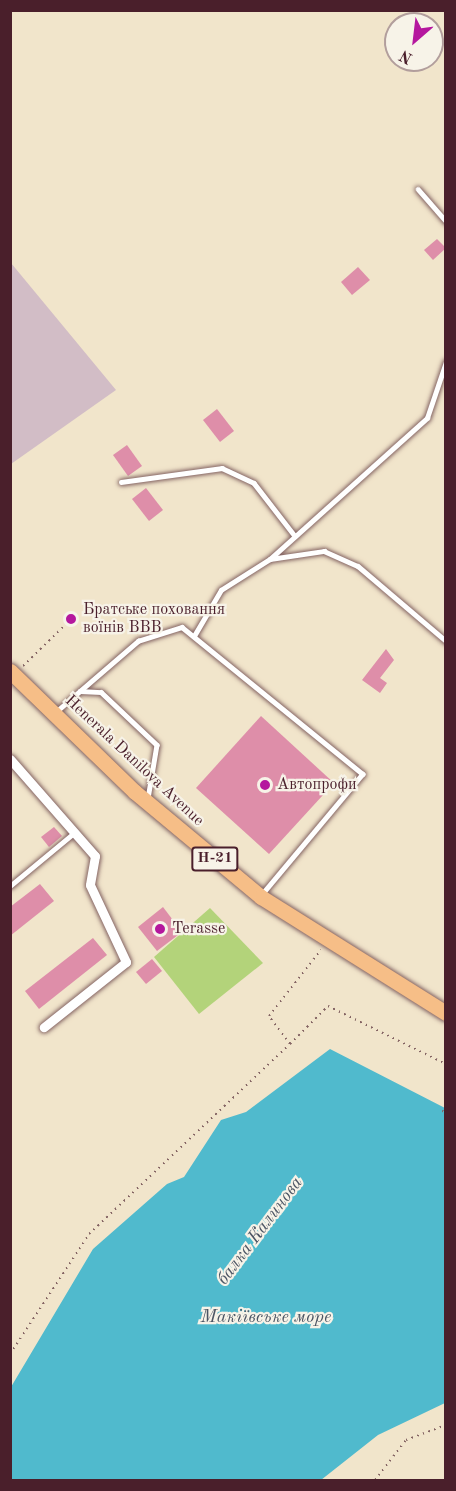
<!DOCTYPE html>
<meta charset="utf-8">
<style>
body{margin:0}
#map{position:relative;width:456px;height:1491px;overflow:hidden;background:#f1e5cb;font-family:"Old Standard TT",serif}
div>[style]{position:absolute}
.industrial>*{inset:0;background:#d2bdc6}
.green>*{inset:0;background:#b3d37a}
.water>*{inset:0;background:#50bacd}
.building>*{inset:0;background:#de8ea9}
.path>*{height:2px;margin-top:-1px;transform-origin:0;background:repeating-linear-gradient(90deg,#846463 0 1.5px,transparent 0 6px)}
.roads{filter:drop-shadow(0 0 2px #846463) drop-shadow(0 0 2px #846463)}
.service>*{height:4.5px;margin:-2.25px;padding:0 2.25px;transform-origin:2.25px;border-radius:2.25px;background:#fff}
.minor>*{height:9px;margin:-4.5px;padding:0 4.5px;transform-origin:4.5px;border-radius:4.5px;background:#fff}
.primary>*{height:15px;margin:-7.5px;padding:0 7.5px;transform-origin:7.5px;border-radius:7.5px;background:#f6be87}
.dots>*{width:16px;height:16px;translate:-50% -50%;box-sizing:border-box;border:3px solid #f7f3e8;border-radius:50%}
span{translate:-50% -50%;white-space:nowrap;text-align:center;line-height:1.15;-webkit-text-stroke:4.5px #f7f3e8;paint-order:stroke}
.shield-label span{padding:2px 4px;background:#f7f3e8;border:2px solid;border-radius:4px;-webkit-text-stroke-width:0}
.shield-label{font-size:15px;color:#4a1f2b;font-weight:700}
.poi-label{font-size:16px;color:#4a1f2b}
.left{translate:0 -50%;text-align:left}
.street-label{font-size:16px;color:#4a1f2b}
.water-label{font-size:18px;color:#4c5564;font-style:italic}
.frame{position:absolute;inset:0;border:12px solid #4a1f2b;pointer-events:none}
.north{position:absolute;left:384px;top:12px;width:60px;height:60px;box-sizing:border-box;background:#f7f3e8;border:2px solid #b29e9c;border-radius:50%;rotate:208deg;font-size:16px;font-weight:700;line-height:24px;text-align:center;color:#4a1f2b}
.north::after{content:'';display:block;margin:auto;width:21px;height:27px;background:#b5179e;clip-path:polygon(50% 0,100% 100%,50% 72%,0 100%)}
</style>
<div id="map">
<div class="industrial">
<div style="clip-path:polygon(11px 263px,116px 390px,11px 464px,10px 464px)"></div>
</div>
<div class="green">
<div style="clip-path:polygon(210px 908px,263px 963px,199px 1014px,154px 957px)"></div>
</div>
<div class="water">
<div style="clip-path:polygon(330px 1049px,445px 1108px,445px 1403px,378px 1435px,321px 1480px,11px 1480px,11px 1387px,93px 1249px,167px 1184px,184px 1177px,221px 1120px,246px 1112px)"></div>
</div>
<div class="building">
<div style="clip-path:polygon(437px 239px,446px 248px,433px 260px,424px 250px)"></div>
<div style="clip-path:polygon(358px 267px,370px 280px,352px 295px,341px 282px)"></div>
<div style="clip-path:polygon(217px 409px,234px 431px,220px 442px,203px 420px)"></div>
<div style="clip-path:polygon(127px 445px,142px 466px,128px 476px,113px 455px)"></div>
<div style="clip-path:polygon(146px 488px,163px 510px,149px 521px,132px 499px)"></div>
<div style="clip-path:polygon(386px 649px,394px 660px,380px 678px,387px 683px,380px 693px,362px 680px)"></div>
<div style="clip-path:polygon(261px 716px,334px 783px,269px 854px,196px 788px)"></div>
<div style="clip-path:polygon(54px 827px,62px 836px,49px 847px,41px 837px)"></div>
<div style="clip-path:polygon(40px 884px,54px 901px,10px 936px,10px 907px)"></div>
<div style="clip-path:polygon(163px 907px,182px 932px,157px 951px,138px 927px)"></div>
<div style="clip-path:polygon(93px 938px,107px 955px,39px 1009px,25px 991px)"></div>
<div style="clip-path:polygon(152px 959px,162px 971px,146px 984px,136px 972px)"></div>
</div>
<div class="path">
<div style="left:23px;top:666px;width:60px;rotate:-44.3deg"></div>
<div style="left:290px;top:1044px;width:54px;rotate:-45deg"></div>
<div style="left:328px;top:1006px;width:131px;rotate:26.2deg"></div>
<div style="left:442px;top:1111px;width:4px;rotate:14deg"></div>
<div style="left:10px;top:1354px;width:144px;rotate:-56.6deg"></div>
<div style="left:89px;top:1234px;width:277px;rotate:-43.4deg"></div>
<div style="left:290px;top:1044px;width:35px;rotate:-127deg"></div>
<div style="left:269px;top:1016px;width:84px;rotate:-51.8deg"></div>
<div style="left:375px;top:1480px;width:51px;rotate:-52.2deg"></div>
<div style="left:406px;top:1440px;width:43px;rotate:-20.6deg"></div>
</div>
<div class="roads">
<div class="service">
<div style="left:418px;top:189px;width:43px;rotate:48.8deg"></div>
<div style="left:121px;top:482px;width:102px;rotate:-7.9deg"></div>
<div style="left:222px;top:468px;width:35px;rotate:25deg"></div>
<div style="left:254px;top:483px;width:67px;rotate:52.3deg"></div>
<div style="left:270px;top:559px;width:55px;rotate:-8.4deg"></div>
<div style="left:324px;top:551px;width:37px;rotate:24deg"></div>
<div style="left:358px;top:566px;width:116px;rotate:40.4deg"></div>
<div style="left:194px;top:636px;width:53px;rotate:-59.6deg"></div>
<div style="left:221px;top:590px;width:58px;rotate:-32.3deg"></div>
<div style="left:270px;top:559px;width:211px;rotate:-41.9deg"></div>
<div style="left:427px;top:418px;width:59px;rotate:-71.3deg"></div>
<div style="left:80px;top:691px;width:77px;rotate:-40.8deg"></div>
<div style="left:138px;top:641px;width:46px;rotate:-17.7deg"></div>
<div style="left:182px;top:627px;width:233px;rotate:39.1deg"></div>
<div style="left:363px;top:774px;width:158px;rotate:129.9deg"></div>
<div style="left:57px;top:711px;width:30px;rotate:-41deg"></div>
<div style="left:80px;top:691px;width:21px;rotate:3deg"></div>
<div style="left:101px;top:692px;width:77px;rotate:43.4deg"></div>
<div style="left:157px;top:745px;width:55px;rotate:99.5deg"></div>
<div style="left:10px;top:886px;width:85px;rotate:-39.7deg"></div>
</div>
<div class="minor">
<div style="left:10px;top:759px;width:129px;rotate:48.8deg"></div>
<div style="left:95px;top:856px;width:29px;rotate:100deg"></div>
<div style="left:90px;top:885px;width:85px;rotate:64.9deg"></div>
<div style="left:126px;top:962px;width:105px;rotate:141.6deg"></div>
</div>
<div class="primary">
<div style="left:10px;top:671px;width:174px;rotate:44.1deg"></div>
<div style="left:135px;top:792px;width:164px;rotate:39.8deg"></div>
<div style="left:261px;top:897px;width:218px;rotate:32.1deg"></div>
</div>
</div>
<div class="dots">
<div style="left:71px;top:619px;background:#b5179e"></div>
<div style="left:265px;top:785px;background:#b5179e"></div>
<div style="left:160px;top:929px;background:#b5179e"></div>
</div>
<div class="shield-label">
<span style="left:215px;top:859px">Н-21</span>
</div>
<div class="poi-label">
<span class="left" style="left:83px;top:619px">Братське поховання<br>воїнів ВВВ</span>
<span class="left" style="left:277px;top:785px">Автопрофи</span>
<span class="left" style="left:172px;top:929px">Terasse</span>
</div>
<div class="street-label">
<span style="left:134px;top:761px;rotate:43deg">Henerala Danilova Avenue</span>
</div>
<div class="water-label">
<span style="left:260px;top:1231px;rotate:-53deg">балка Калинова</span>
<span style="left:266px;top:1317px">Макіївське море</span>
</div>
<div class="frame"></div>
<div class="north">N</div>
</div>
